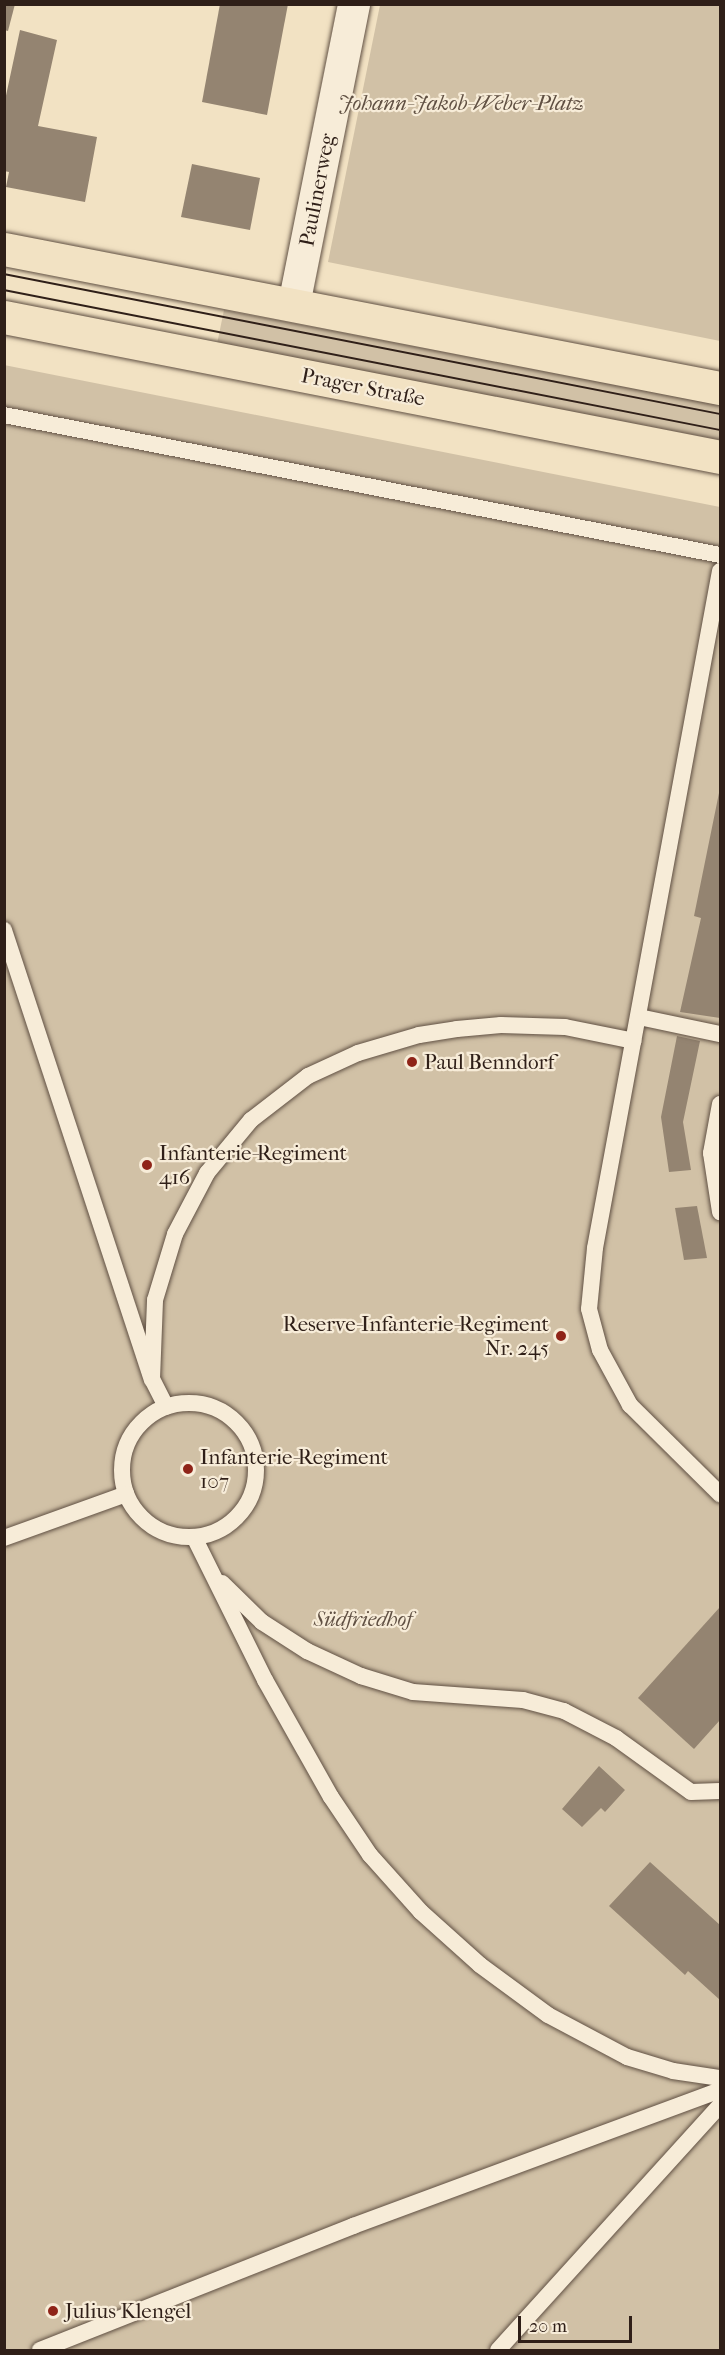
<!DOCTYPE html>
<meta charset="utf-8">
<style>
body{margin:0}
#map{position:relative;width:725px;height:2355px;overflow:hidden;background:#f2e2c3;font-family:"IM FELL French Canon",serif}
div>[style]{position:absolute}
.green>*{inset:0;background:#d1c1a6}
.building>*{inset:0;background:#948471}
.roads{filter:drop-shadow(0 0 2px #605043) drop-shadow(0 0 2px #605043)}
.service>*{height:16px;margin:-8px;padding:0 8px;transform-origin:8px;border-radius:8px;background:#f7ecd8}
.service>.ring{margin:-8px;padding:0;box-sizing:content-box;background:none;border:16px solid #f7ecd8;border-radius:50%}
.minor>*{height:32px;margin:-16px;padding:0 16px;transform-origin:16px;border-radius:16px;background:#f7ecd8}
.primary>*{height:33px;margin:-16.5px;padding:0 16.5px;transform-origin:16.5px;border-radius:16.5px;background:#f2e2c3}
.tram>*{height:1.5px;margin:-0.75px;padding:0 0.75px;transform-origin:0.75px;border-radius:0.75px;background:#2f1f18}
.dots>*{width:16px;height:16px;translate:-50% -50%;box-sizing:border-box;border:3px solid #f7ecd8;border-radius:50%}
span{translate:-50% -50%;white-space:nowrap;text-align:center;line-height:1.15;-webkit-text-stroke:4.5px #f7ecd8;paint-order:stroke}
.park-label{font-size:21px;color:#605043;font-style:italic}
.street-label{font-size:21px;color:#2f1f18}
.poi-label{font-size:21px;color:#2f1f18}
.left{translate:0 -50%;text-align:left}
.right{translate:-100% -50%;text-align:right}
.frame{position:absolute;inset:0;border:6px solid #2f1f18;pointer-events:none}
.scale{position:absolute;left:518px;top:2316px;width:114px;height:27px;box-sizing:border-box;border:3px solid #2f1f18;border-top:0;padding-left:8px;font-size:18px;line-height:21px;white-space:nowrap;color:#2f1f18;-webkit-text-stroke:4px #f7ecd8;paint-order:stroke}
</style>
<div id="map">
<div class="green">
<div style="clip-path:polygon(380px 5px,720px 5px,720px 341px,328px 262px)"></div>
<div style="clip-path:polygon(224px 310px,720px 405px,720px 440px,217px 344px)"></div>
<div style="clip-path:polygon(4px 365px,720px 507px,720px 2350px,5px 2350px)"></div>
</div>
<div class="building">
<div style="clip-path:polygon(4px 4px,15px 4px,8px 31px,4px 30px)"></div>
<div style="clip-path:polygon(220px 4px,288px 4px,267px 115px,202px 102px)"></div>
<div style="clip-path:polygon(20px 30px,57px 40px,38px 126px,97px 137px,85px 202px,6px 187px,9px 172px,4px 171px,4px 105px)"></div>
<div style="clip-path:polygon(192px 164px,260px 178px,250px 230px,181px 217px)"></div>
<div style="clip-path:polygon(720px 788px,720px 1018px,680px 1012px,701px 918px,694px 916px)"></div>
<div style="clip-path:polygon(677px 1036px,700px 1041px,683px 1122px,691px 1170px,669px 1172px,661px 1117px)"></div>
<div style="clip-path:polygon(697px 1206px,707px 1258px,684px 1260px,675px 1208px)"></div>
<div style="clip-path:polygon(720px 1607px,720px 1720px,694px 1749px,638px 1698px)"></div>
<div style="clip-path:polygon(599px 1766px,625px 1790px,605px 1812px,601px 1808px,582px 1827px,562px 1809px)"></div>
<div style="clip-path:polygon(650px 1862px,720px 1925px,720px 2000px,688px 1971px,685px 1975px,609px 1906px)"></div>
</div>
<div class="roads">
<div class="service">
<div style="left:4px;top:415px;width:730px;rotate:11.06deg"></div>
<div style="left:720px;top:571px;width:688px;rotate:100.46deg"></div>
<div style="left:595px;top:1248px;width:61px;rotate:95.6deg"></div>
<div style="left:589px;top:1309px;width:42px;rotate:75deg"></div>
<div style="left:600px;top:1350px;width:63px;rotate:61.4deg"></div>
<div style="left:630px;top:1405px;width:127px;rotate:44.7deg"></div>
<div style="left:4px;top:930px;width:473px;rotate:71.8deg"></div>
<div style="left:152px;top:1379px;width:31px;rotate:63deg"></div>
<div style="left:639px;top:1017px;width:83px;rotate:11.9deg"></div>
<div style="left:720px;top:1104px;width:50px;rotate:100.4deg"></div>
<div style="left:711px;top:1153px;width:60px;rotate:81.3deg"></div>
<div style="left:152px;top:1379px;width:79px;rotate:-87.8deg"></div>
<div style="left:155px;top:1300px;width:69px;rotate:-73.1deg"></div>
<div style="left:175px;top:1234px;width:69px;rotate:-62.3deg"></div>
<div style="left:207px;top:1173px;width:69px;rotate:-50.3deg"></div>
<div style="left:251px;top:1120px;width:72px;rotate:-37.7deg"></div>
<div style="left:308px;top:1076px;width:55px;rotate:-24.7deg"></div>
<div style="left:358px;top:1053px;width:64px;rotate:-16.4deg"></div>
<div style="left:419px;top:1035px;width:38px;rotate:-9deg"></div>
<div style="left:457px;top:1029px;width:44px;rotate:-5.2deg"></div>
<div style="left:501px;top:1025px;width:64px;rotate:1.8deg"></div>
<div style="left:565px;top:1027px;width:70px;rotate:11.5deg"></div>
<div class="ring" style="left:122px;top:1403px;width:118px;height:118px"></div>
<div style="left:194px;top:1537px;width:160px;rotate:63.6deg"></div>
<div style="left:265px;top:1680px;width:134px;rotate:60.6deg"></div>
<div style="left:331px;top:1797px;width:70px;rotate:56.1deg"></div>
<div style="left:370px;top:1855px;width:76px;rotate:48.2deg"></div>
<div style="left:421px;top:1912px;width:79px;rotate:41.9deg"></div>
<div style="left:480px;top:1965px;width:84px;rotate:36.3deg"></div>
<div style="left:548px;top:2015px;width:89px;rotate:28deg"></div>
<div style="left:627px;top:2057px;width:48px;rotate:16.9deg"></div>
<div style="left:673px;top:2071px;width:48px;rotate:8.5deg"></div>
<div style="left:4px;top:1538px;width:130px;rotate:-19.8deg"></div>
<div style="left:222px;top:1583px;width:56px;rotate:44.3deg"></div>
<div style="left:262px;top:1622px;width:54px;rotate:32.8deg"></div>
<div style="left:307px;top:1651px;width:60px;rotate:24.8deg"></div>
<div style="left:361px;top:1676px;width:54px;rotate:17.1deg"></div>
<div style="left:413px;top:1692px;width:110px;rotate:4.2deg"></div>
<div style="left:523px;top:1700px;width:42px;rotate:15deg"></div>
<div style="left:564px;top:1711px;width:59px;rotate:27.4deg"></div>
<div style="left:616px;top:1738px;width:92px;rotate:35.8deg"></div>
<div style="left:691px;top:1792px;width:29px;rotate:-2deg"></div>
<div style="left:40px;top:2350px;width:337px;rotate:-21.6deg"></div>
<div style="left:353px;top:2226px;width:391px;rotate:-20.3deg"></div>
<div style="left:498px;top:2350px;width:331px;rotate:-47.8deg"></div>
</div>
<div class="minor">
<div style="left:294px;top:305px;width:307px;rotate:-78.7deg"></div>
</div>
<div class="primary">
<div style="left:4px;top:249px;width:729px;rotate:10.99deg"></div>
<div style="left:4px;top:317px;width:730px;rotate:11.06deg"></div>
</div>
</div>
<div class="tram">
<div style="left:4px;top:274px;width:730px;rotate:11.06deg"></div>
<div style="left:4px;top:290px;width:730px;rotate:11.06deg"></div>
</div>
<div class="dots">
<div style="left:412px;top:1062px;background:#8f2418"></div>
<div style="left:147px;top:1165px;background:#8f2418"></div>
<div style="left:561px;top:1336px;background:#8f2418"></div>
<div style="left:188px;top:1469px;background:#8f2418"></div>
<div style="left:53px;top:2311px;background:#8f2418"></div>
</div>
<div class="park-label">
<span style="left:461px;top:103px">Johann-Jakob-Weber-Platz</span>
<span style="left:363px;top:1619px">Südfriedhof</span>
</div>
<div class="street-label">
<span style="left:317px;top:190px;rotate:-79deg">Paulinerweg</span>
<span style="left:363px;top:387px;rotate:11deg">Prager Straße</span>
</div>
<div class="poi-label">
<span class="left" style="left:424px;top:1062px">Paul Benndorf</span>
<span class="left" style="left:159px;top:1165px">Infanterie-Regiment<br>416</span>
<span class="right" style="left:549px;top:1336px">Reserve-Infanterie-Regiment<br>Nr. 245</span>
<span class="left" style="left:200px;top:1469px">Infanterie-Regiment<br>107</span>
<span class="left" style="left:65px;top:2311px">Julius Klengel</span>
</div>
<div class="frame"></div>
<div class="scale">20 m</div>
</div>
